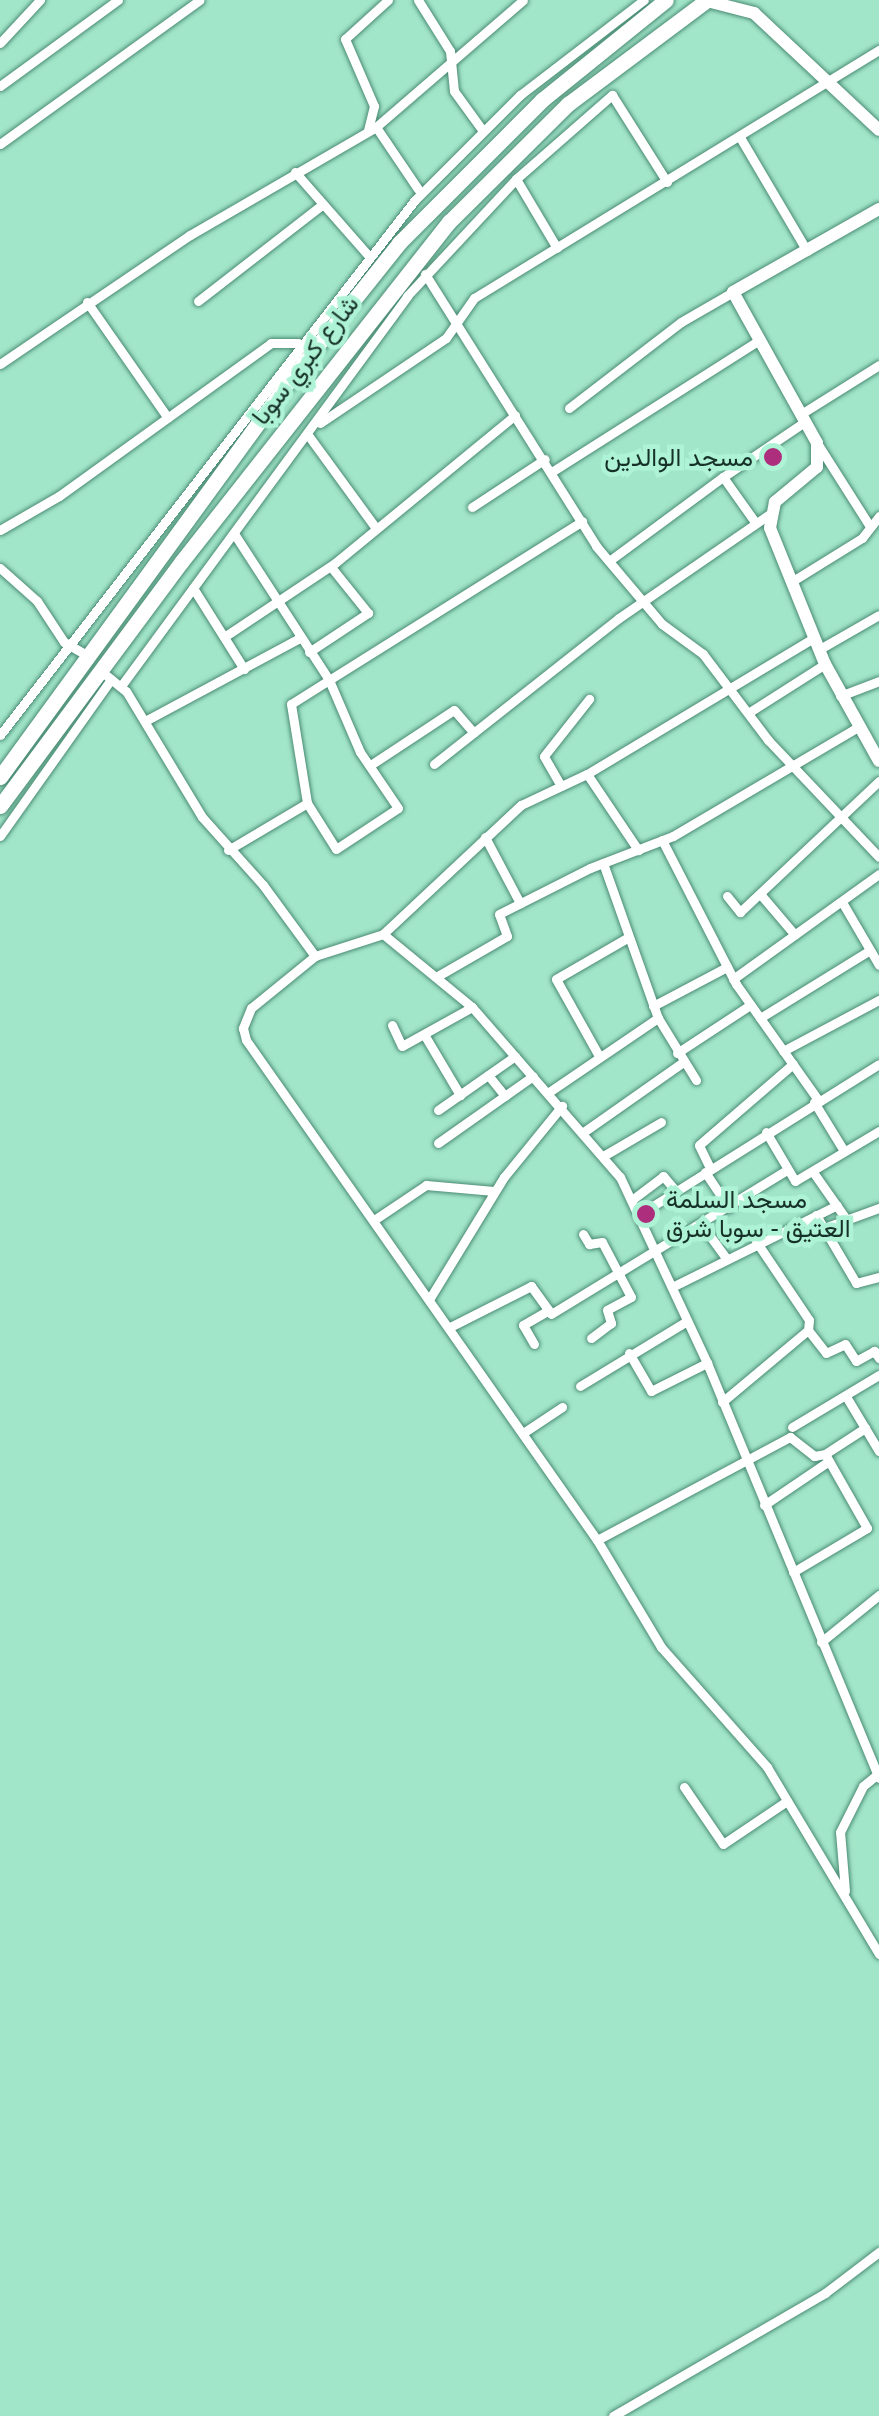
<!DOCTYPE html>
<meta charset="utf-8">
<style>
body{margin:0}
#map{position:relative;width:879px;height:2416px;overflow:hidden;background:#a2e6ca;font-family:Helvetica,Vazirmatn,sans-serif}
div>[style]{position:absolute}
.roads{filter:drop-shadow(0 0 2px #4b8c74) drop-shadow(0 0 2px #4b8c74)}
.street>*{height:9px;margin:-4.5px;padding:0 4.5px;transform-origin:4.5px;border-radius:4.5px;background:#fff}
.secondary>*{height:12px;margin:-6px;padding:0 6px;transform-origin:6px;border-radius:6px;background:#fff}
.highway>*{height:15px;margin:-7.5px;padding:0 7.5px;transform-origin:7.5px;border-radius:7.5px;background:#fff}
.dots>*{width:28px;height:28px;translate:-50% -50%;box-sizing:border-box;border:5px solid #aff3d7;border-radius:50%}
span{translate:-50% -50%;white-space:nowrap;text-align:center;line-height:1.15;-webkit-text-stroke:9px #aff3d7;paint-order:stroke}
.street-label{font-size:25px;color:#163127}
.poi-label{font-size:25px;color:#163127}
.right{translate:-100% -50%;text-align:right}
.left{translate:0 -50%;text-align:left}
</style>
<div id="map">
<div class="roads">
<div class="street">
<div style="left:418px;top:0;width:60px;rotate:57.9deg"></div>
<div style="left:450px;top:51px;width:40px;rotate:84.3deg"></div>
<div style="left:454px;top:91px;width:49px;rotate:54.1deg"></div>
<div style="left:0;top:43px;width:59px;rotate:-47.1deg"></div>
<div style="left:0;top:86px;width:146px;rotate:-36.1deg"></div>
<div style="left:376px;top:127px;width:75px;rotate:55.9deg"></div>
<div style="left:368px;top:130px;width:25px;rotate:-76deg"></div>
<div style="left:374px;top:106px;width:73px;rotate:-113.4deg"></div>
<div style="left:345px;top:39px;width:58px;rotate:-42.2deg"></div>
<div style="left:741px;top:139px;width:130px;rotate:59.5deg"></div>
<div style="left:0;top:144px;width:246px;rotate:-35.8deg"></div>
<div style="left:295px;top:172px;width:111px;rotate:48.7deg"></div>
<div style="left:516px;top:179px;width:80px;rotate:59.3deg"></div>
<div style="left:425px;top:274px;width:321px;rotate:57.8deg"></div>
<div style="left:596px;top:546px;width:102px;rotate:49.8deg"></div>
<div style="left:662px;top:624px;width:51px;rotate:36.2deg"></div>
<div style="left:703px;top:654px;width:108px;rotate:52.9deg"></div>
<div style="left:768px;top:740px;width:161px;rotate:46.5deg"></div>
<div style="left:198px;top:301px;width:158px;rotate:-37.8deg"></div>
<div style="left:87px;top:302px;width:141px;rotate:55.1deg"></div>
<div style="left:0;top:364px;width:230px;rotate:-34.2deg"></div>
<div style="left:190px;top:235px;width:215px;rotate:-30.1deg"></div>
<div style="left:376px;top:127px;width:194px;rotate:-40.8deg"></div>
<div style="left:569px;top:408px;width:141px;rotate:-37.5deg"></div>
<div style="left:681px;top:322px;width:60px;rotate:-30deg"></div>
<div style="left:801px;top:414px;width:92px;rotate:-32.1deg"></div>
<div style="left:320px;top:423px;width:152px;rotate:-34deg"></div>
<div style="left:446px;top:338px;width:49px;rotate:-55deg"></div>
<div style="left:474px;top:298px;width:475px;rotate:-31.5deg"></div>
<div style="left:308px;top:435px;width:114px;rotate:53.9deg"></div>
<div style="left:817px;top:443px;width:97px;rotate:57.6deg"></div>
<div style="left:553px;top:471px;width:243px;rotate:-32.4deg"></div>
<div style="left:723px;top:477px;width:100px;rotate:-34deg"></div>
<div style="left:472px;top:507px;width:87px;rotate:-33.3deg"></div>
<div style="left:0;top:530px;width:68px;rotate:-30deg"></div>
<div style="left:59px;top:496px;width:261px;rotate:-35.8deg"></div>
<div style="left:271px;top:343px;width:27px"></div>
<div style="left:235px;top:535px;width:173px;rotate:57deg"></div>
<div style="left:329px;top:680px;width:45px;rotate:147.7deg"></div>
<div style="left:291px;top:704px;width:100px;rotate:80.8deg"></div>
<div style="left:307px;top:803px;width:54px;rotate:57.8deg"></div>
<div style="left:336px;top:849px;width:74px;rotate:-33.5deg"></div>
<div style="left:398px;top:808px;width:68px;rotate:-124.2deg"></div>
<div style="left:360px;top:752px;width:78px;rotate:-113.3deg"></div>
<div style="left:329px;top:680px;width:299px;rotate:-32.1deg"></div>
<div style="left:609px;top:561px;width:142px;rotate:-36.4deg"></div>
<div style="left:723px;top:477px;width:55px;rotate:54.6deg"></div>
<div style="left:0;top:568px;width:50px;rotate:41.7deg"></div>
<div style="left:37px;top:601px;width:49px;rotate:56.6deg"></div>
<div style="left:64px;top:642px;width:28px;rotate:30deg"></div>
<div style="left:791px;top:582px;width:84px;rotate:-31.8deg"></div>
<div style="left:862px;top:538px;width:28px;rotate:-52deg"></div>
<div style="left:193px;top:588px;width:96px;rotate:57.8deg"></div>
<div style="left:224px;top:637px;width:133px;rotate:-33.7deg"></div>
<div style="left:335px;top:563px;width:233px;rotate:-39.4deg"></div>
<div style="left:818px;top:650px;width:70px;rotate:-29.8deg"></div>
<div style="left:309px;top:652px;width:71px;rotate:-33.5deg"></div>
<div style="left:368px;top:613px;width:59px;rotate:-128.8deg"></div>
<div style="left:101px;top:671px;width:32px;rotate:39deg"></div>
<div style="left:126px;top:691px;width:147px;rotate:58.9deg"></div>
<div style="left:202px;top:817px;width:91px;rotate:48.1deg"></div>
<div style="left:263px;top:885px;width:88px;rotate:53.8deg"></div>
<div style="left:315px;top:956px;width:82px;rotate:140.9deg"></div>
<div style="left:251px;top:1008px;width:22px;rotate:112deg"></div>
<div style="left:243px;top:1028px;width:12px;rotate:76deg"></div>
<div style="left:246px;top:1040px;width:611px;rotate:54.93deg"></div>
<div style="left:597px;top:1540px;width:125px;rotate:59.1deg"></div>
<div style="left:661px;top:1647px;width:160px;rotate:48.5deg"></div>
<div style="left:767px;top:1767px;width:218px;rotate:59.1deg"></div>
<div style="left:121px;top:686px;width:484px;rotate:-53.7deg"></div>
<div style="left:407px;top:296px;width:160px;rotate:-47deg"></div>
<div style="left:516px;top:179px;width:128px;rotate:-41.2deg"></div>
<div style="left:612px;top:95px;width:103px;rotate:57.7deg"></div>
<div style="left:840px;top:696px;width:42px;rotate:-21deg"></div>
<div style="left:748px;top:713px;width:91px;rotate:-32.5deg"></div>
<div style="left:145px;top:721px;width:176px;rotate:-28.2deg"></div>
<div style="left:0;top:735px;width:676px;rotate:-52.21deg"></div>
<div style="left:414px;top:201px;width:150px;rotate:-45deg"></div>
<div style="left:520px;top:95px;width:156px;rotate:-37.5deg"></div>
<div style="left:372px;top:764px;width:98px;rotate:-33.4deg"></div>
<div style="left:454px;top:710px;width:30px;rotate:49deg"></div>
<div style="left:434px;top:764px;width:236px;rotate:-38.3deg"></div>
<div style="left:619px;top:618px;width:183px;rotate:-34.6deg"></div>
<div style="left:587px;top:774px;width:92px;rotate:56.1deg"></div>
<div style="left:561px;top:786px;width:34px;rotate:-120deg"></div>
<div style="left:544px;top:756px;width:73px;rotate:-51.7deg"></div>
<div style="left:0;top:836px;width:192px;rotate:-54.7deg"></div>
<div style="left:485px;top:837px;width:75px;rotate:62.1deg"></div>
<div style="left:662px;top:840px;width:162px;rotate:62.8deg"></div>
<div style="left:736px;top:984px;width:142px;rotate:54.7deg"></div>
<div style="left:228px;top:850px;width:92px;rotate:-30.7deg"></div>
<div style="left:603px;top:863px;width:164px;rotate:70.5deg"></div>
<div style="left:658px;top:1018px;width:73px;rotate:58.5deg"></div>
<div style="left:761px;top:895px;width:52px;rotate:49.6deg"></div>
<div style="left:727px;top:896px;width:21px;rotate:51deg"></div>
<div style="left:740px;top:912px;width:191px;rotate:-43.3deg"></div>
<div style="left:842px;top:902px;width:73px;rotate:59.6deg"></div>
<div style="left:383px;top:934px;width:115px;rotate:39.4deg"></div>
<div style="left:472px;top:1007px;width:225px;rotate:49deg"></div>
<div style="left:620px;top:1177px;width:205px;rotate:64.9deg"></div>
<div style="left:707px;top:1363px;width:449px;rotate:67.5deg"></div>
<div style="left:315px;top:956px;width:71px;rotate:-17.9deg"></div>
<div style="left:383px;top:934px;width:189px;rotate:-43.1deg"></div>
<div style="left:521px;top:805px;width:73px;rotate:-25.2deg"></div>
<div style="left:587px;top:774px;width:264px;rotate:-31deg"></div>
<div style="left:436px;top:977px;width:82px;rotate:-30deg"></div>
<div style="left:507px;top:936px;width:23px;rotate:-110deg"></div>
<div style="left:499px;top:914px;width:102px;rotate:-26.8deg"></div>
<div style="left:590px;top:868px;width:89px;rotate:-21.1deg"></div>
<div style="left:673px;top:836px;width:215px;rotate:-30.5deg"></div>
<div style="left:733px;top:979px;width:180px;rotate:-35.7deg"></div>
<div style="left:653px;top:1006px;width:84px;rotate:-27.8deg"></div>
<div style="left:760px;top:1018px;width:129px;rotate:-31.7deg"></div>
<div style="left:392px;top:1025px;width:23px;rotate:65deg"></div>
<div style="left:402px;top:1046px;width:80px;rotate:-29.1deg"></div>
<div style="left:425px;top:1036px;width:69px;rotate:59.3deg"></div>
<div style="left:783px;top:1051px;width:109px;rotate:-28deg"></div>
<div style="left:677px;top:1053px;width:87px;rotate:-33.3deg"></div>
<div style="left:599px;top:1056px;width:88px;rotate:-119.2deg"></div>
<div style="left:556px;top:979px;width:82px;rotate:-30deg"></div>
<div style="left:488px;top:1075px;width:27px;rotate:51deg"></div>
<div style="left:549px;top:1092px;width:132px;rotate:-34.2deg"></div>
<div style="left:814px;top:1102px;width:57px;rotate:58.5deg"></div>
<div style="left:438px;top:1110px;width:94px;rotate:-35deg"></div>
<div style="left:585px;top:1131px;width:120px;rotate:-35.1deg"></div>
<div style="left:766px;top:1132px;width:57px;rotate:59.4deg"></div>
<div style="left:795px;top:1181px;width:98px;rotate:-30.8deg"></div>
<div style="left:438px;top:1143px;width:116px;rotate:-35.2deg"></div>
<div style="left:605px;top:1155px;width:65px;rotate:-30.5deg"></div>
<div style="left:710px;top:1168px;width:25px;rotate:-116deg"></div>
<div style="left:699px;top:1145px;width:124px;rotate:-40.8deg"></div>
<div style="left:705px;top:1172px;width:43px;rotate:56.3deg"></div>
<div style="left:813px;top:1172px;width:57px;rotate:54.9deg"></div>
<div style="left:633px;top:1199px;width:38px;rotate:-37deg"></div>
<div style="left:663px;top:1176px;width:20px;rotate:49deg"></div>
<div style="left:640px;top:1214px;width:282px;rotate:-32.1deg"></div>
<div style="left:816px;top:1215px;width:79px;rotate:59.5deg"></div>
<div style="left:856px;top:1283px;width:24px;rotate:-15deg"></div>
<div style="left:374px;top:1220px;width:63px;rotate:-33.9deg"></div>
<div style="left:426px;top:1185px;width:68px;rotate:5deg"></div>
<div style="left:702px;top:1225px;width:41px;rotate:54deg"></div>
<div style="left:824px;top:1228px;width:59px;rotate:-20deg"></div>
<div style="left:583px;top:1234px;width:12px;rotate:59deg"></div>
<div style="left:589px;top:1244px;width:13px;rotate:-9deg"></div>
<div style="left:602px;top:1242px;width:62px;rotate:62.2deg"></div>
<div style="left:631px;top:1297px;width:27px;rotate:152deg"></div>
<div style="left:607px;top:1310px;width:14px;rotate:73deg"></div>
<div style="left:611px;top:1323px;width:25px;rotate:143deg"></div>
<div style="left:672px;top:1287px;width:184px;rotate:-26.4deg"></div>
<div style="left:430px;top:1298px;width:142px;rotate:-58.6deg"></div>
<div style="left:504px;top:1177px;width:92px;rotate:-50.8deg"></div>
<div style="left:450px;top:1327px;width:91px;rotate:-26.8deg"></div>
<div style="left:531px;top:1286px;width:34px;rotate:54deg"></div>
<div style="left:551px;top:1314px;width:276px;rotate:-31.4deg"></div>
<div style="left:808px;top:1330px;width:29px;rotate:52deg"></div>
<div style="left:826px;top:1353px;width:21px;rotate:-25deg"></div>
<div style="left:845px;top:1344px;width:20px;rotate:57deg"></div>
<div style="left:856px;top:1361px;width:21px;rotate:-29deg"></div>
<div style="left:874px;top:1351px;width:9px;rotate:54deg"></div>
<div style="left:534px;top:1344px;width:22px;rotate:-120deg"></div>
<div style="left:523px;top:1325px;width:28px;rotate:-30deg"></div>
<div style="left:629px;top:1353px;width:44px;rotate:59.9deg"></div>
<div style="left:651px;top:1391px;width:63px;rotate:-26.6deg"></div>
<div style="left:580px;top:1386px;width:125px;rotate:-31.3deg"></div>
<div style="left:722px;top:1402px;width:112px;rotate:-39.9deg"></div>
<div style="left:808px;top:1330px;width:10px;rotate:-84deg"></div>
<div style="left:809px;top:1320px;width:95px;rotate:-123.9deg"></div>
<div style="left:792px;top:1427px;width:101px;rotate:-30.9deg"></div>
<div style="left:865px;top:1428px;width:27px;rotate:59deg"></div>
<div style="left:523px;top:1433px;width:47px;rotate:-33.7deg"></div>
<div style="left:764px;top:1505px;width:78px;rotate:-34.1deg"></div>
<div style="left:597px;top:1540px;width:219px;rotate:-28.1deg"></div>
<div style="left:790px;top:1437px;width:31px;rotate:38deg"></div>
<div style="left:814px;top:1456px;width:11px;rotate:-10deg"></div>
<div style="left:825px;top:1454px;width:48px;rotate:-33deg"></div>
<div style="left:865px;top:1428px;width:37px;rotate:-121deg"></div>
<div style="left:793px;top:1572px;width:86px;rotate:-30.7deg"></div>
<div style="left:867px;top:1528px;width:85px;rotate:-119.6deg"></div>
<div style="left:821px;top:1642px;width:75px;rotate:-39deg"></div>
<div style="left:684px;top:1787px;width:69px;rotate:55.6deg"></div>
<div style="left:723px;top:1844px;width:77px;rotate:-33.9deg"></div>
<div style="left:845px;top:1891px;width:59px;rotate:-94.8deg"></div>
<div style="left:840px;top:1832px;width:51px;rotate:-63.4deg"></div>
<div style="left:863px;top:1786px;width:21px;rotate:-39deg"></div>
<div style="left:613px;top:2416px;width:245px;rotate:-30.1deg"></div>
<div style="left:825px;top:2293px;width:68px;rotate:-37.2deg"></div>
</div>
<div class="secondary">
<div style="left:707px;top:1px;width:49px;rotate:14.3deg"></div>
<div style="left:754px;top:13px;width:171px;rotate:43.1deg"></div>
<div style="left:879px;top:209px;width:168px;rotate:150.4deg"></div>
<div style="left:733px;top:292px;width:173px;rotate:60.9deg"></div>
<div style="left:817px;top:443px;width:24px;rotate:90deg"></div>
<div style="left:817px;top:467px;width:55px;rotate:140.2deg"></div>
<div style="left:775px;top:502px;width:26px;rotate:101deg"></div>
<div style="left:770px;top:528px;width:147px;rotate:68deg"></div>
<div style="left:825px;top:664px;width:111px;rotate:60.9deg"></div>
</div>
<div class="highway">
<div style="left:0;top:777px;width:484px;rotate:-53.9deg"></div>
<div style="left:285px;top:386px;width:183px;rotate:-51.4deg"></div>
<div style="left:399px;top:243px;width:202px;rotate:-45deg"></div>
<div style="left:542px;top:100px;width:159px;rotate:-38.9deg"></div>
<div style="left:0;top:806px;width:305px;rotate:-53.4deg"></div>
<div style="left:182px;top:561px;width:432px;rotate:-51.8deg"></div>
<div style="left:449px;top:222px;width:168px;rotate:-44.8deg"></div>
<div style="left:568px;top:104px;width:174px;rotate:-36.8deg"></div>
</div>
</div>
<div class="dots">
<div style="left:773px;top:457px;background:#ad2e7c"></div>
<div style="left:646px;top:1214px;background:#ad2e7c"></div>
</div>
<div class="street-label">
<span style="left:305px;top:360px;rotate:-52deg">شارع كبري سوبا</span>
</div>
<div class="poi-label">
<span class="right" style="left:753px;top:457px">مسجد الوالدين</span>
<span class="left" style="left:666px;top:1214px">مسجد السلمة<br>العتيق - سوبا شرق</span>
</div>
</div>
